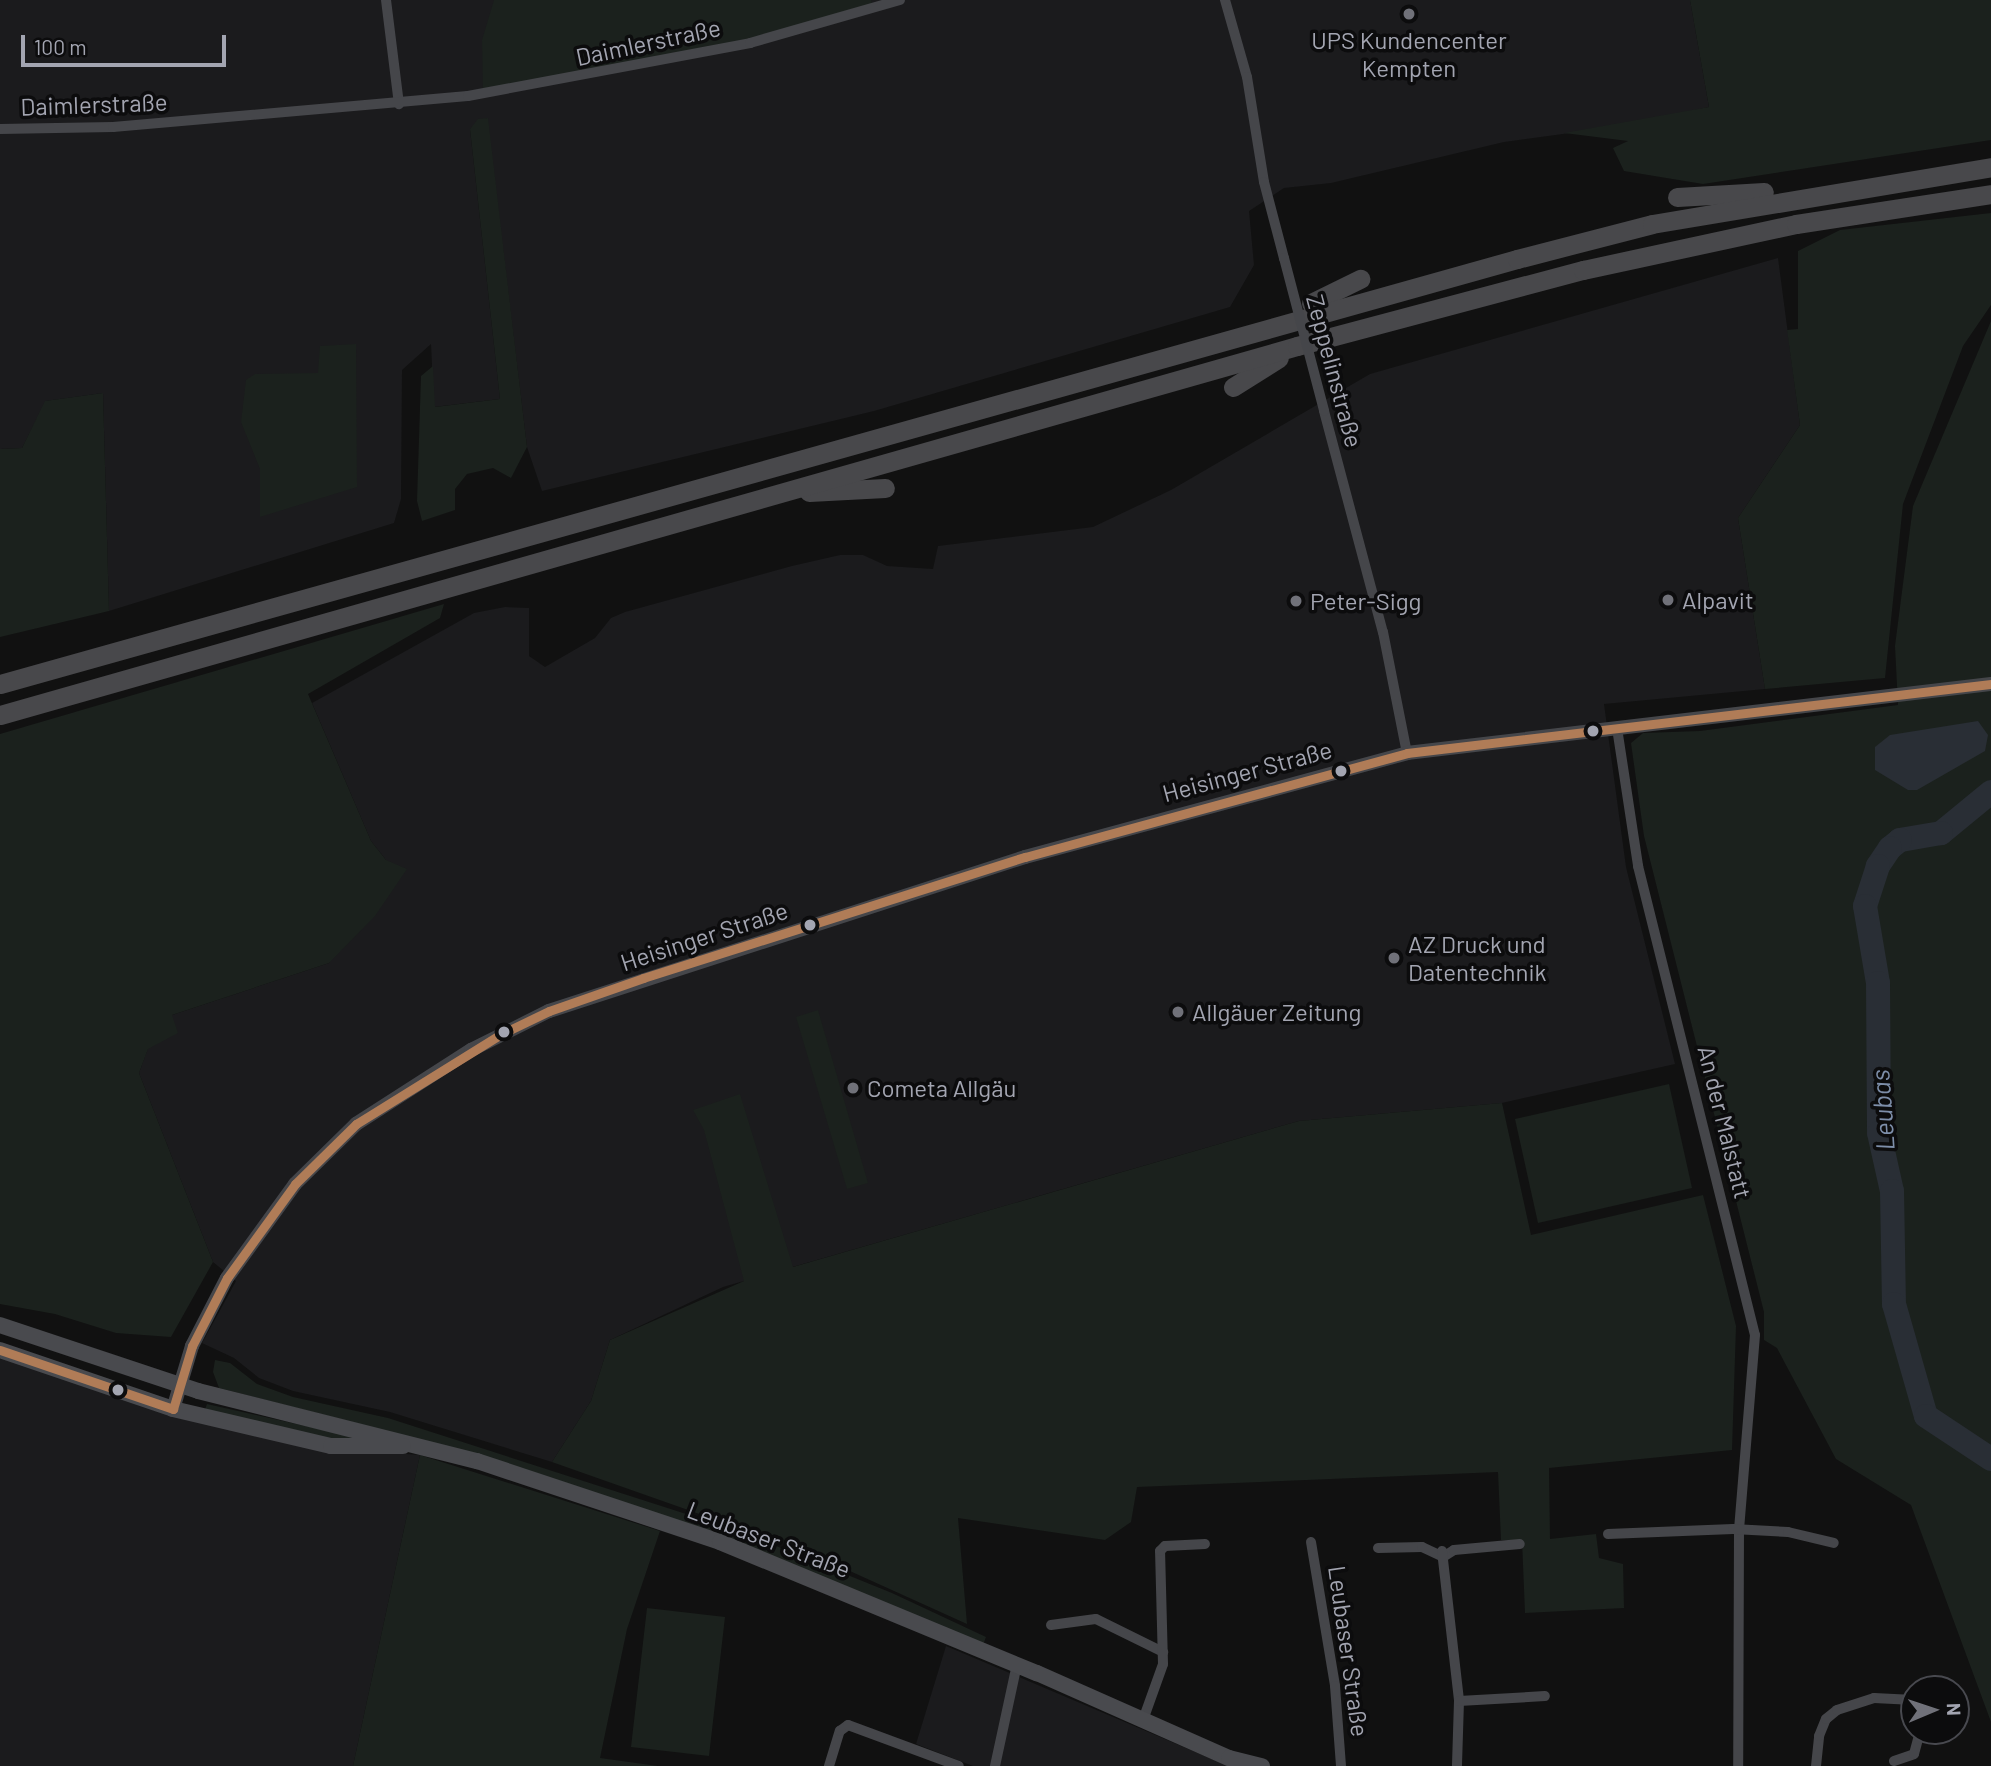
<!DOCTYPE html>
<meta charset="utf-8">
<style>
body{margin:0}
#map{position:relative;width:1991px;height:1766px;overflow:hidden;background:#111;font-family:Barlow,sans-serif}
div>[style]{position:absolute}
.built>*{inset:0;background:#1b1b1d}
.green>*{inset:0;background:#1b211d}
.water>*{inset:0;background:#292e35}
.river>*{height:24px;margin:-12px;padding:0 12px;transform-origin:12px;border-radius:12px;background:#292e35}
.minor>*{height:10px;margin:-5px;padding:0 5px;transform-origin:5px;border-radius:5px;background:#45464a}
.tertiary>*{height:14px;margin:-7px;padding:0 7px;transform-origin:7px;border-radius:7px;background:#45464a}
.secondary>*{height:16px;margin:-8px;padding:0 8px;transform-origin:8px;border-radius:8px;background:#494a4e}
.motorway>*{height:19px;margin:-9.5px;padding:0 9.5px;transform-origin:9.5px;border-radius:9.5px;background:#48484b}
.minor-bridge>*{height:10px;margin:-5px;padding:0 5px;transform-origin:5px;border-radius:5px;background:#45464a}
.bus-1>*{height:9px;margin:-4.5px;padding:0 4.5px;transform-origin:4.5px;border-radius:4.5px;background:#b07c57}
.dots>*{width:19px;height:19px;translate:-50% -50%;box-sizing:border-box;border:4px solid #0c0c0d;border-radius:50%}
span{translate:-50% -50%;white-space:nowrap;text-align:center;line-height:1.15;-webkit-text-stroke:7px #0c0c0d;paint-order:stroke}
.poi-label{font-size:24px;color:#a3a5b1}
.left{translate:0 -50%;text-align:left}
.street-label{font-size:24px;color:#a3a5b1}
.water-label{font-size:26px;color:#7d8ea9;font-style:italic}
.north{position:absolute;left:1900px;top:1675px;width:70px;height:70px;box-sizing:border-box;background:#0c0c0d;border:2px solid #48494f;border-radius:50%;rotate:88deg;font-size:19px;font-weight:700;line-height:28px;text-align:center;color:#a3a5b1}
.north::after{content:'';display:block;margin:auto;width:24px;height:32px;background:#707179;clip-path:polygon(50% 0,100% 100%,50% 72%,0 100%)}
.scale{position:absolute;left:21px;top:35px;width:205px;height:32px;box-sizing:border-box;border:4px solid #a3a5b1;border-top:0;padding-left:9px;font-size:21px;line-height:24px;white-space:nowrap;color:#a3a5b1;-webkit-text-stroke:5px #0c0c0d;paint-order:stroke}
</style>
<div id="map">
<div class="built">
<div style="clip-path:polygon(0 0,1690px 0,1709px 107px,1622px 126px,1504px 142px,1331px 183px,1284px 188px,1249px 211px,1254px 265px,1230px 307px,874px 411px,542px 491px,527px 447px,487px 118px,470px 129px,500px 399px,434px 407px,431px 344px,402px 370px,401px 499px,394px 523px,109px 611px,103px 393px,46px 401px,22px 448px,0 449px)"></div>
<div style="clip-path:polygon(1778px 258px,1800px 425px,1738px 518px,1765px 689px,1604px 704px,1626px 867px,1675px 1064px,1502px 1103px,1299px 1121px,723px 1287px,610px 1340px,591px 1401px,552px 1462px,390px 1412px,293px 1391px,259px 1378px,234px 1358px,202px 1343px,236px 1281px,213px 1262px,139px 1073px,148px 1048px,172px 1015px,329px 963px,386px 860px,371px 841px,312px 703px,474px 613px,505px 607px,529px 608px,529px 656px,545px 667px,595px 638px,611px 618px,625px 612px,792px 566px,840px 555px,863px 555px,887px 566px,933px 569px,938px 546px,1093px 527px,1171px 490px,1370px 374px)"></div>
<div style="clip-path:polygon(0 1355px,167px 1413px,381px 1452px,420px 1455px,353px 1766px,0 1766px)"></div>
<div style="clip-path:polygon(946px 1646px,1226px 1765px,1232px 1766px,973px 1766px,916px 1744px)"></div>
</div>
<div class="green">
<div style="clip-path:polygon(494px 0,871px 0,873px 7px,750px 43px,483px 94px,482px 40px)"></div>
<div style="clip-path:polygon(1690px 0,1991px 0,1991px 140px,1703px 184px,1624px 171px,1613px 148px,1628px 141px,1564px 133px,1709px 107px)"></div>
<div style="clip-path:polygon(488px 118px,527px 447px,511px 478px,493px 468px,467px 474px,455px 489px,455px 510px,422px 521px,417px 501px,421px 376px,433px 366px,435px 407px,500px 399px,470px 129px,478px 119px)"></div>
<div style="clip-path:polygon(1991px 213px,1991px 305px,1963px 346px,1903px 504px,1885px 678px,1765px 689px,1738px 518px,1800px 425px,1787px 330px,1798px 329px,1798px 251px,1840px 230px)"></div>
<div style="clip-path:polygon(1991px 321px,1991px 1722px,1911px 1505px,1836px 1459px,1777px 1348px,1764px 1340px,1764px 1312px,1644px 836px,1631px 743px,1643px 733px,1700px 731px,1898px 705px,1895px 646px,1913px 506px)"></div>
<div style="clip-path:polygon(356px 344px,357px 487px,260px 517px,260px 469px,241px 422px,246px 380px,255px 374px,318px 373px,320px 346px)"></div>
<div style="clip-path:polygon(103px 393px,109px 611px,0 637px,0 449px,22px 448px,45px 401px)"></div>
<div style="clip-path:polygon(444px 604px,440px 618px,308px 694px,371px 841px,386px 860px,407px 869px,375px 916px,329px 963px,172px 1015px,178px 1033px,148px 1049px,139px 1073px,213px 1262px,171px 1337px,116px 1333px,55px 1314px,0 1304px,0 734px)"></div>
<div style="clip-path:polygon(818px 1010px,868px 1183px,847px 1189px,796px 1017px)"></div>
<div style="clip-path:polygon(1669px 1084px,1692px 1188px,1538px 1223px,1515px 1119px)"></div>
<div style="clip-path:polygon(740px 1094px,793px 1267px,1299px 1121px,1502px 1103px,1531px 1235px,1703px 1195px,1736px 1326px,1732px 1450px,1549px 1468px,1550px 1539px,1596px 1534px,1599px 1558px,1623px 1564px,1624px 1608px,1525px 1613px,1522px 1540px,1501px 1540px,1498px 1472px,1137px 1487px,1131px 1522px,1105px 1540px,958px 1518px,967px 1624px,810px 1553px,552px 1462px,591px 1401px,610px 1340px,744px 1281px,704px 1130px,693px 1110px)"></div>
<div style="clip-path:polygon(215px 1360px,230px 1363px,257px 1384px,293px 1397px,388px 1418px,739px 1531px,892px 1593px,986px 1637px,983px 1645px,721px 1535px,477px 1454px,219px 1388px,213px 1372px)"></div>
<div style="clip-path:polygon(207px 1404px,369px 1440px,333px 1443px,204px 1412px)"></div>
<div style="clip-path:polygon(420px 1455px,660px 1531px,627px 1629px,600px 1758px,658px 1766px,353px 1766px)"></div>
<div style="clip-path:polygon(647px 1608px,725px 1617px,709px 1756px,631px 1747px)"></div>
</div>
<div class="water">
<div style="clip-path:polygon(1978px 721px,1988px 735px,1985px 751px,1917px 790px,1908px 790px,1875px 770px,1875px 747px,1890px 735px)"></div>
</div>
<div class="river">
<div style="left:1991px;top:792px;width:65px;rotate:140.6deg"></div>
<div style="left:1941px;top:833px;width:42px;rotate:170.3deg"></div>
<div style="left:1900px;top:840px;width:13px;rotate:141deg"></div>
<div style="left:1890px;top:848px;width:22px;rotate:124deg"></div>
<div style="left:1878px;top:866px;width:42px;rotate:108deg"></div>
<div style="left:1865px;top:906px;width:78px;rotate:80.4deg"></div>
<div style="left:1878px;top:983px;width:150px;rotate:89.6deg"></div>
<div style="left:1879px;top:1133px;width:59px;rotate:77.4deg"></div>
<div style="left:1892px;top:1191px;width:113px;rotate:89deg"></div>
<div style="left:1894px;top:1304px;width:116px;rotate:74.1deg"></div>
<div style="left:1926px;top:1416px;width:78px;rotate:33.5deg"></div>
</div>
<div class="minor">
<div style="left:386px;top:0;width:105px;rotate:82.9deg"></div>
<div style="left:1225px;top:0;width:80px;rotate:74.1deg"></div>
<div style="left:1247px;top:77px;width:106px;rotate:80.8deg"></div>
<div style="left:1264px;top:182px;width:79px;rotate:75.3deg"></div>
<div style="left:0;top:129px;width:113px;rotate:-1deg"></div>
<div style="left:113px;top:127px;width:356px;rotate:-5deg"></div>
<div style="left:468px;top:96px;width:287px;rotate:-10.6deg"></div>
<div style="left:750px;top:43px;width:156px;rotate:-16deg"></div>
<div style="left:1324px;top:411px;width:229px;rotate:75.1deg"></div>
<div style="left:1383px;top:632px;width:123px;rotate:78.8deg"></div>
<div style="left:1617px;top:728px;width:140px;rotate:81.3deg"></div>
<div style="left:1638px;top:866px;width:483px;rotate:76deg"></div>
<div style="left:1755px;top:1335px;width:196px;rotate:94.7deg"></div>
<div style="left:1739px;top:1530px;width:236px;rotate:90.2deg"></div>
<div style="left:1608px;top:1534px;width:125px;rotate:-2.3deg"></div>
<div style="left:1733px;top:1529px;width:55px;rotate:3.1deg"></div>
<div style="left:1788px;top:1532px;width:47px;rotate:13.4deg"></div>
<div style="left:1311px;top:1542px;width:146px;rotate:80.5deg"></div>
<div style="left:1335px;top:1686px;width:80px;rotate:85.7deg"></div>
<div style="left:1378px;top:1548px;width:44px;rotate:-1.3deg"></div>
<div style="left:1422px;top:1547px;width:23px;rotate:25deg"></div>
<div style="left:1443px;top:1557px;width:13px;rotate:-32deg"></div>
<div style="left:1454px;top:1550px;width:66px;rotate:-5.2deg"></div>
<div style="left:1442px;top:1551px;width:151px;rotate:83.5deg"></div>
<div style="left:1459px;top:1701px;width:65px;rotate:91.8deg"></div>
<div style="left:1051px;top:1625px;width:45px;rotate:-7.6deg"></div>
<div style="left:1096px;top:1619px;width:75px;rotate:26.2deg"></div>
<div style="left:1459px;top:1701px;width:86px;rotate:-3.3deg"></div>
<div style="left:1143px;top:1720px;width:59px;rotate:-70.3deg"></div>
<div style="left:1163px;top:1664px;width:113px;rotate:-91.5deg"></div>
<div style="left:1160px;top:1551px;width:7px;rotate:-45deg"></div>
<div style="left:1165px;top:1546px;width:40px;rotate:-2.9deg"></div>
<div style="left:1894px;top:1761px;width:21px;rotate:-19deg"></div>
<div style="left:1914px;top:1754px;width:24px;rotate:-75deg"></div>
<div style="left:829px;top:1766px;width:37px;rotate:-73deg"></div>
<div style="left:840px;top:1731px;width:10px;rotate:-37deg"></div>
<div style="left:848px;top:1725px;width:118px;rotate:20.3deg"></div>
<div style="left:995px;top:1766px;width:104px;rotate:-77.8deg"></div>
<div style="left:1816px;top:1766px;width:30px;rotate:-84deg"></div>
<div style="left:1819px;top:1736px;width:18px;rotate:-68deg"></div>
<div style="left:1826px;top:1719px;width:14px;rotate:-39deg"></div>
<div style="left:1837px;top:1710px;width:39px;rotate:-18deg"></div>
<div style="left:1874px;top:1698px;width:40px;rotate:2.9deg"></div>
</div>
<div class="tertiary">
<div style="left:173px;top:1409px;width:66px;rotate:-73.2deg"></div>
<div style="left:192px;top:1346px;width:76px;rotate:-62.8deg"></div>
<div style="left:227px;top:1278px;width:116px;rotate:-54.1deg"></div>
<div style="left:295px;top:1184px;width:86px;rotate:-44.5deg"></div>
<div style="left:356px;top:1124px;width:137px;rotate:-32.8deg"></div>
<div style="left:471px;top:1050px;width:87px;rotate:-26.6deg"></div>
<div style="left:549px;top:1011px;width:500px;rotate:-17.93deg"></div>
<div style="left:1025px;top:857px;width:396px;rotate:-15.2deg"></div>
<div style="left:1407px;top:753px;width:588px;rotate:-6.74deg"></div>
</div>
<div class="secondary">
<div style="left:0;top:1325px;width:209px;rotate:18.4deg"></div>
<div style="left:198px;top:1391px;width:288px;rotate:14.1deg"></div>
<div style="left:477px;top:1461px;width:256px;rotate:18.4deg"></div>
<div style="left:720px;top:1542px;width:343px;rotate:22.5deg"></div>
<div style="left:1037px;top:1673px;width:210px;rotate:23.9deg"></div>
<div style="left:1229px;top:1758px;width:34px;rotate:14deg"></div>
<div style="left:0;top:1350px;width:183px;rotate:18.8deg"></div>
<div style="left:173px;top:1409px;width:162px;rotate:13.2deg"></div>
<div style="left:331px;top:1446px;width:72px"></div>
</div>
<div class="motorway">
<div style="left:1677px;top:197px;width:87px;rotate:-3.3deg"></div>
<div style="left:1311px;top:303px;width:55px;rotate:-26.1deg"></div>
<div style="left:1233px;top:387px;width:54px;rotate:-32.2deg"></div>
<div style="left:809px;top:492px;width:76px;rotate:-3deg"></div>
<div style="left:0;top:684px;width:1575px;rotate:-15.65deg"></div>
<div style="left:1517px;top:259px;width:139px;rotate:-14.5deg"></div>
<div style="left:1652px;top:224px;width:344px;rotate:-9.5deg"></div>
<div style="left:0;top:715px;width:1348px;rotate:-15.88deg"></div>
<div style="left:1297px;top:346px;width:296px;rotate:-14.9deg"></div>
<div style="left:1583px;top:270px;width:218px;rotate:-12.2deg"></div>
<div style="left:1796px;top:224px;width:197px;rotate:-8.7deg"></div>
</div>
<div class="minor-bridge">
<div style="left:1284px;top:258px;width:158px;rotate:75.3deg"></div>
</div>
<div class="bus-1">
<div style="left:0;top:1350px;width:183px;rotate:18.8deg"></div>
<div style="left:173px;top:1409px;width:66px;rotate:-73.2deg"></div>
<div style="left:192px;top:1346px;width:76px;rotate:-62.8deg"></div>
<div style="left:227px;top:1278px;width:116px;rotate:-54.1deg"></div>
<div style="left:295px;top:1184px;width:86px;rotate:-44.5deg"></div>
<div style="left:356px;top:1124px;width:171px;rotate:-31.8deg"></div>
<div style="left:501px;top:1034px;width:53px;rotate:-25.6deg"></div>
<div style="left:549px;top:1011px;width:100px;rotate:-19.3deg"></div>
<div style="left:643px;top:978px;width:401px;rotate:-17.6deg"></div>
<div style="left:1025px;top:857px;width:396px;rotate:-15.2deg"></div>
<div style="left:1407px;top:753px;width:588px;rotate:-6.74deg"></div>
</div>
<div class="dots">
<div style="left:1409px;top:14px;background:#707179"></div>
<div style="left:1668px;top:600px;background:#707179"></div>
<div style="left:1296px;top:601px;background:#707179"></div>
<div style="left:1593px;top:731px;background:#a3a5b1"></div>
<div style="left:1341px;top:771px;background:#a3a5b1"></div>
<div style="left:810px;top:925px;background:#a3a5b1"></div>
<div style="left:1394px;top:958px;background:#707179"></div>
<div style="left:1178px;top:1012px;background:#707179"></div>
<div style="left:504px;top:1032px;background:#a3a5b1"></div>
<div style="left:853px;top:1088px;background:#707179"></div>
<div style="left:118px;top:1390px;background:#a3a5b1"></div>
</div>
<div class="poi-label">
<span style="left:1409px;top:54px">UPS Kundencenter<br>Kempten</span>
<span class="left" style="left:1682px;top:600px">Alpavit</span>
<span class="left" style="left:1310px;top:601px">Peter-Sigg</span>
<span class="left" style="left:1408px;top:958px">AZ Druck und<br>Datentechnik</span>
<span class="left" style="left:1192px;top:1012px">Allgäuer Zeitung</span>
<span class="left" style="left:867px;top:1088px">Cometa Allgäu</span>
</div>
<div class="street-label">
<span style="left:648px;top:42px;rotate:-12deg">Daimlerstraße</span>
<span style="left:94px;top:104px;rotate:-2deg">Daimlerstraße</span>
<span style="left:1335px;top:371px;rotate:75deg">Zeppelinstraße</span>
<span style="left:1247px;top:771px;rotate:-15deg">Heisinger Straße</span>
<span style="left:704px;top:936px;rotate:-18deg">Heisinger Straße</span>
<span style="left:1725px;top:1122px;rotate:76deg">An der Malstatt</span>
<span style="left:769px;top:1539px;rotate:21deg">Leubaser Straße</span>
<span style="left:1349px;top:1651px;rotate:82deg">Leubaser Straße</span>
</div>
<div class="water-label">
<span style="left:1882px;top:1110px;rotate:-94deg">Leubas</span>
</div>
<div class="north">N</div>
<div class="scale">100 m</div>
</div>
